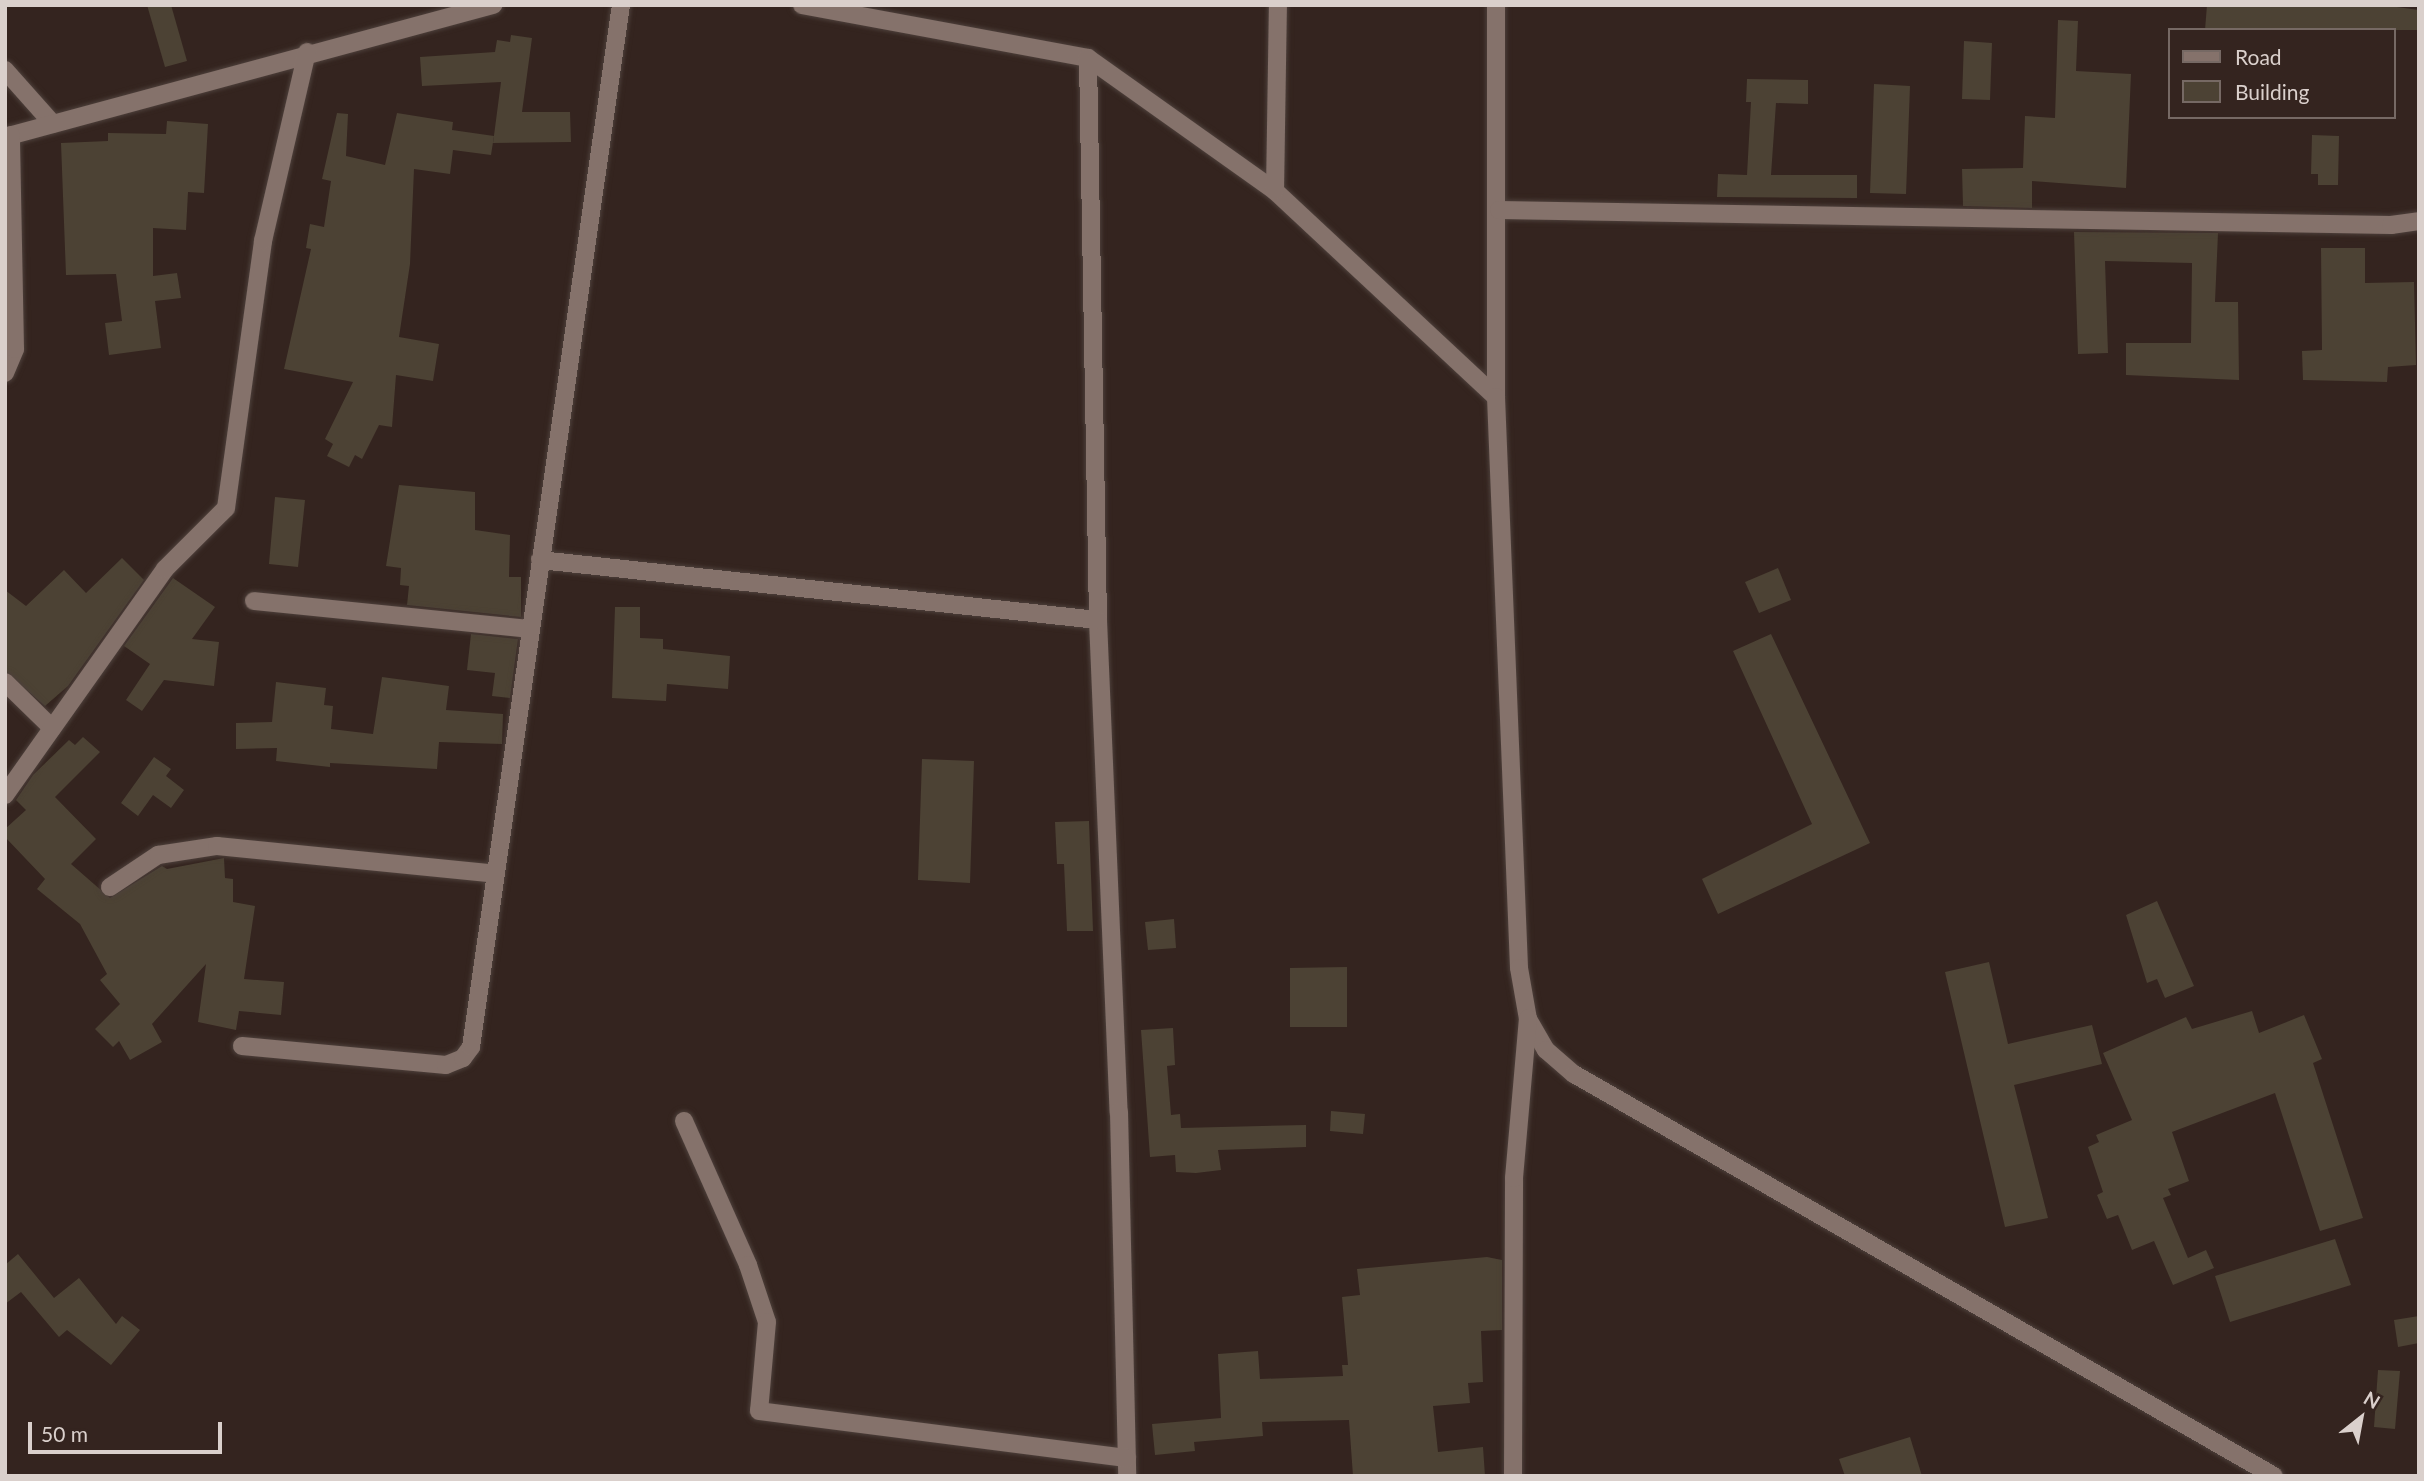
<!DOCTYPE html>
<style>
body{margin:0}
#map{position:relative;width:2424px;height:1481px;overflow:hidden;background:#34241f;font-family:Lato,sans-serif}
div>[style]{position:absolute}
.building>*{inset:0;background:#4c4234}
.roads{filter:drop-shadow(0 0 2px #4d403b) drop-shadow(0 0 2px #4d403b)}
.street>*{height:18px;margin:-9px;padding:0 9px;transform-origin:9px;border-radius:9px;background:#85726b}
span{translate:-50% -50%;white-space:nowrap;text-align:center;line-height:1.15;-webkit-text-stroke:5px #34241f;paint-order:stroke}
.frame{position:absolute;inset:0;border:7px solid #dad0cc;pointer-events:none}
.legend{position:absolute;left:2168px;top:28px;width:228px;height:91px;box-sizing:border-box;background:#34241f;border:2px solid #766964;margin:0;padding:9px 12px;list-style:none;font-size:21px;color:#dad0cc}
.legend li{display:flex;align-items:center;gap:14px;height:35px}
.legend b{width:35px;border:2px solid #766964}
.north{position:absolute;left:2326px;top:1383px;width:70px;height:70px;-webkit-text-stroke:5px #34241f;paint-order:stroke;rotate:31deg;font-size:19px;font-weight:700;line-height:28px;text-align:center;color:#dad0cc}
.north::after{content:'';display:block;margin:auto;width:24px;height:32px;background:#dad0cc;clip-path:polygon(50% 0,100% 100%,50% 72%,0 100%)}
.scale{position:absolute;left:28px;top:1422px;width:194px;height:32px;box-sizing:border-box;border:4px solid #dad0cc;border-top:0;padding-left:9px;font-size:21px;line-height:24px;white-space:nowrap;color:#dad0cc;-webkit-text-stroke:5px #34241f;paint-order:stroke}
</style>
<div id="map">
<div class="building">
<div style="clip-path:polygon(147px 5px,171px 5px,187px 61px,165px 67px)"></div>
<div style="clip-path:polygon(2207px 5px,2382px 5px,2419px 10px,2419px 30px,2205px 30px)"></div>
<div style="clip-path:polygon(2058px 20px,2078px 21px,2076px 71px,2131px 74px,2126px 188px,2032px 181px,2032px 208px,1963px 206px,1962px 169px,2023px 168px,2025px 116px,2055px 118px)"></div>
<div style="clip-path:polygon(511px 35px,532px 38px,522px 112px,570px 112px,571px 142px,493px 143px,501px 82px,422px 86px,420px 57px,495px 52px,497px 40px,510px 42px)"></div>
<div style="clip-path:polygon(1964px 41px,1992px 43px,1990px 100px,1962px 99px)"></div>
<div style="clip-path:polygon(1747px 79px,1808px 80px,1808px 104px,1776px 103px,1771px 175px,1857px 175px,1857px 198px,1717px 197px,1718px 174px,1747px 175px,1751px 102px,1746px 102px)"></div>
<div style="clip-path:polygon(1874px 84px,1910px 86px,1906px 194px,1870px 193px)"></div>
<div style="clip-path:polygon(337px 113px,348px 114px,346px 156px,385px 165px,397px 113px,453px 122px,452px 130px,494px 136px,491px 155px,453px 150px,450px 174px,414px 169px,410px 264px,399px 337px,439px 344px,433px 381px,396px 375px,392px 427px,379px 425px,362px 459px,355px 455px,349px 467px,327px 456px,333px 444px,325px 439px,353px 382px,284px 369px,311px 249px,306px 248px,310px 224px,324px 227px,331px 181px,322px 179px)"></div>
<div style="clip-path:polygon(167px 121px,208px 124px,204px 193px,188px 192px,186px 230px,153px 228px,153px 276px,177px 273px,181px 298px,155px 301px,161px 348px,109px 355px,105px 323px,122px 321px,116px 274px,66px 275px,61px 143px,108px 141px,108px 133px,166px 134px)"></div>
<div style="clip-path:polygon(2312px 135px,2339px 136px,2338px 185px,2318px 185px,2318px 174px,2311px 174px)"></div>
<div style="clip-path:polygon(2074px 232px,2218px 233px,2215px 302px,2238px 302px,2239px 380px,2126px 375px,2126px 343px,2191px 343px,2192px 263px,2105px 261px,2108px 353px,2078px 354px)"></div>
<div style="clip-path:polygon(2321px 248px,2365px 248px,2365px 283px,2414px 282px,2416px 365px,2388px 367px,2387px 382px,2303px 380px,2302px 351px,2322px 350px)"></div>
<div style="clip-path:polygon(399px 485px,475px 492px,475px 530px,510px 535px,509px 577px,521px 577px,521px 617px,407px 605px,409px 586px,400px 585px,401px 568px,386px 566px)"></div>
<div style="clip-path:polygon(275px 497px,305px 500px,298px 567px,269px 564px)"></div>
<div style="clip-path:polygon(122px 558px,144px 580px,68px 686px,45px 706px,5px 671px,5px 590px,26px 606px,64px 570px,86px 593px)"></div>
<div style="clip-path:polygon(1778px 568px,1791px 600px,1759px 613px,1745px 582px)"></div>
<div style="clip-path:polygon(173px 578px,215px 607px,192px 639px,219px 642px,214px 686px,164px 680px,142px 711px,126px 700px,150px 664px,124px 646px)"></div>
<div style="clip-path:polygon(615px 607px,640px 607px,640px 638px,663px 639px,663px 649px,730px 656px,728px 689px,667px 684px,666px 701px,612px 698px)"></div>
<div style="clip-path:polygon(471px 634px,518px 639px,510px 698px,492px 696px,495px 673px,467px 670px)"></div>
<div style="clip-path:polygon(1771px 634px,1870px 843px,1718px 914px,1702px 879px,1812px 824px,1733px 651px)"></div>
<div style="clip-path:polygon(382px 677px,449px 686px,446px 710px,503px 714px,502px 744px,439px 742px,437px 769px,330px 763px,330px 767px,276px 761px,277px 748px,236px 749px,236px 723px,272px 722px,276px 682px,326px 688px,324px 705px,333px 706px,331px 729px,373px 734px)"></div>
<div style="clip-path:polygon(83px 737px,100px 752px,55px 797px,96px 839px,71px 864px,110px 898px,162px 866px,167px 869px,224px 858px,225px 878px,233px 879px,233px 902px,255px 906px,244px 979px,284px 982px,281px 1015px,239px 1011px,236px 1030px,198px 1022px,206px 964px,152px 1024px,162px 1042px,130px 1060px,119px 1041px,113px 1047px,95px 1029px,120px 1004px,100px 980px,107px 974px,80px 924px,37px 889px,45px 879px,5px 837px,5px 829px,26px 810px,16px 800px,33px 775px,69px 740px,75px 745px)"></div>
<div style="clip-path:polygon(154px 757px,171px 769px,166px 776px,184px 790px,171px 808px,153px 795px,138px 816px,121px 803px)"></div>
<div style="clip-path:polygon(922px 759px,974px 761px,970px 883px,918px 880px)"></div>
<div style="clip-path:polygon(1089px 821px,1093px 931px,1067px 931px,1064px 864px,1057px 864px,1055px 822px)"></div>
<div style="clip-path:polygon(2157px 901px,2194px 986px,2165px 998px,2157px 979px,2147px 983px,2126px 915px)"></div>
<div style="clip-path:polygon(1174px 919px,1176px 948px,1148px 950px,1145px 922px)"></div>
<div style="clip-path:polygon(1989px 962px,2008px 1044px,2092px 1025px,2102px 1064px,2014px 1085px,2048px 1218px,2005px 1227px,1945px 972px)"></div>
<div style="clip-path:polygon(1347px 967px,1347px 1027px,1290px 1027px,1290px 968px)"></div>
<div style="clip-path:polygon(2252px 1011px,2259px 1033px,2304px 1015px,2322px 1059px,2313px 1063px,2363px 1218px,2320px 1231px,2275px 1093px,2172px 1132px,2189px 1181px,2168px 1189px,2171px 1195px,2163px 1198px,2188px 1258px,2206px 1250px,2214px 1268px,2173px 1285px,2154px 1241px,2132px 1250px,2118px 1215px,2107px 1219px,2097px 1195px,2103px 1192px,2088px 1147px,2099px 1142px,2096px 1135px,2132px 1120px,2103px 1053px,2186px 1017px,2192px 1029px)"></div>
<div style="clip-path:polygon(1173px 1028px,1175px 1065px,1167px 1066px,1171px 1115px,1180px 1114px,1181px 1128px,1306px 1125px,1306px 1147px,1218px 1150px,1221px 1170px,1196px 1173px,1176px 1172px,1175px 1155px,1150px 1157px,1141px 1030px)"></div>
<div style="clip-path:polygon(1331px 1111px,1365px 1114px,1363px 1134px,1330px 1131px)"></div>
<div style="clip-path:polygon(2335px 1239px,2351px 1285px,2230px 1322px,2215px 1276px)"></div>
<div style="clip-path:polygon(18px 1254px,54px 1298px,79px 1278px,116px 1324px,122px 1316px,140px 1330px,111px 1365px,67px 1330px,59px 1337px,21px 1292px,5px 1304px,5px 1265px)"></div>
<div style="clip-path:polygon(1487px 1257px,1502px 1260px,1502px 1330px,1481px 1331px,1483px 1382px,1468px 1383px,1470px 1403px,1433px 1406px,1438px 1452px,1483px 1447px,1485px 1476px,1353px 1476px,1349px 1420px,1262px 1422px,1263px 1436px,1194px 1442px,1195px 1451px,1155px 1455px,1152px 1424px,1221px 1418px,1218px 1354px,1258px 1351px,1260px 1379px,1343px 1376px,1342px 1365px,1348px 1365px,1342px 1297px,1360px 1295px,1357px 1269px)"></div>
<div style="clip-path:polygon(2419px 1316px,2419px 1343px,2398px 1347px,2394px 1320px)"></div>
<div style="clip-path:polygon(2378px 1370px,2400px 1371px,2395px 1429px,2374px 1427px)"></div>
<div style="clip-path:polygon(1910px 1437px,1922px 1476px,1845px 1476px,1839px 1459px)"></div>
</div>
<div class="roads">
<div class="street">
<div style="left:802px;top:5px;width:291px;rotate:10.5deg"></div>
<div style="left:1088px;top:58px;width:229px;rotate:35.4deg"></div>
<div style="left:1275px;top:191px;width:302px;rotate:43deg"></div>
<div style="left:1496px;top:5px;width:392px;rotate:90deg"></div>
<div style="left:1496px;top:397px;width:571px;rotate:87.69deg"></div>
<div style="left:1519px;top:968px;width:52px;rotate:80deg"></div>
<div style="left:1528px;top:1019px;width:36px;rotate:60deg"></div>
<div style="left:1546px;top:1050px;width:37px;rotate:41deg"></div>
<div style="left:1574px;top:1074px;width:807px;rotate:29.87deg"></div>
<div style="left:1088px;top:58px;width:562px;rotate:88.98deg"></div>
<div style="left:1098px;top:620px;width:492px;rotate:87.6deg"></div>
<div style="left:1119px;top:1112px;width:364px;rotate:88.7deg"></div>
<div style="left:5px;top:70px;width:72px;rotate:48.4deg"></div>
<div style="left:5px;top:137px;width:506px;rotate:-15.14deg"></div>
<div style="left:1275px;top:191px;width:186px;rotate:-89.1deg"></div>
<div style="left:1499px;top:210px;width:892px;rotate:0.96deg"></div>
<div style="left:2391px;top:225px;width:28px;rotate:-8deg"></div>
<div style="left:5px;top:373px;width:26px;rotate:-67deg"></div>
<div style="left:15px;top:349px;width:214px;rotate:-91.1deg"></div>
<div style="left:540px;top:560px;width:561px;rotate:6.14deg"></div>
<div style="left:254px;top:601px;width:277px;rotate:5.8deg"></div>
<div style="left:5px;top:682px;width:66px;rotate:44.4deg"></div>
<div style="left:5px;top:795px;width:277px;rotate:-54.7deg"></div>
<div style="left:165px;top:569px;width:86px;rotate:-45deg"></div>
<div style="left:226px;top:508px;width:270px;rotate:-82.1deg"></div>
<div style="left:263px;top:241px;width:194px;rotate:-76.9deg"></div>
<div style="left:110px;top:887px;width:58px;rotate:-33.7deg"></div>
<div style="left:158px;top:855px;width:60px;rotate:-8.7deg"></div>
<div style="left:217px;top:846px;width:280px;rotate:5.7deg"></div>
<div style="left:242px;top:1046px;width:205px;rotate:5.3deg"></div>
<div style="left:446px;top:1065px;width:18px;rotate:-22deg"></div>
<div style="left:463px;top:1058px;width:14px;rotate:-54deg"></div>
<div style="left:471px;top:1047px;width:1053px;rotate:-81.81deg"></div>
<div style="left:684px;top:1121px;width:158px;rotate:66deg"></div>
<div style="left:748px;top:1265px;width:60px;rotate:71.6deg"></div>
<div style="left:767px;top:1322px;width:89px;rotate:95.1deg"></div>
<div style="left:759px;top:1411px;width:371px;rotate:7.3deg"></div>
<div style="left:1513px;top:1476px;width:298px;rotate:-89.8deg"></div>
<div style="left:1514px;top:1178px;width:160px;rotate:-85deg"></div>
</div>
</div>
<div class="frame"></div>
<ul class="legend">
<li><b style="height:9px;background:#85726b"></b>Road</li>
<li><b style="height:19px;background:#4c4234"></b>Building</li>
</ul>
<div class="north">N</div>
<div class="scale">50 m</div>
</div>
